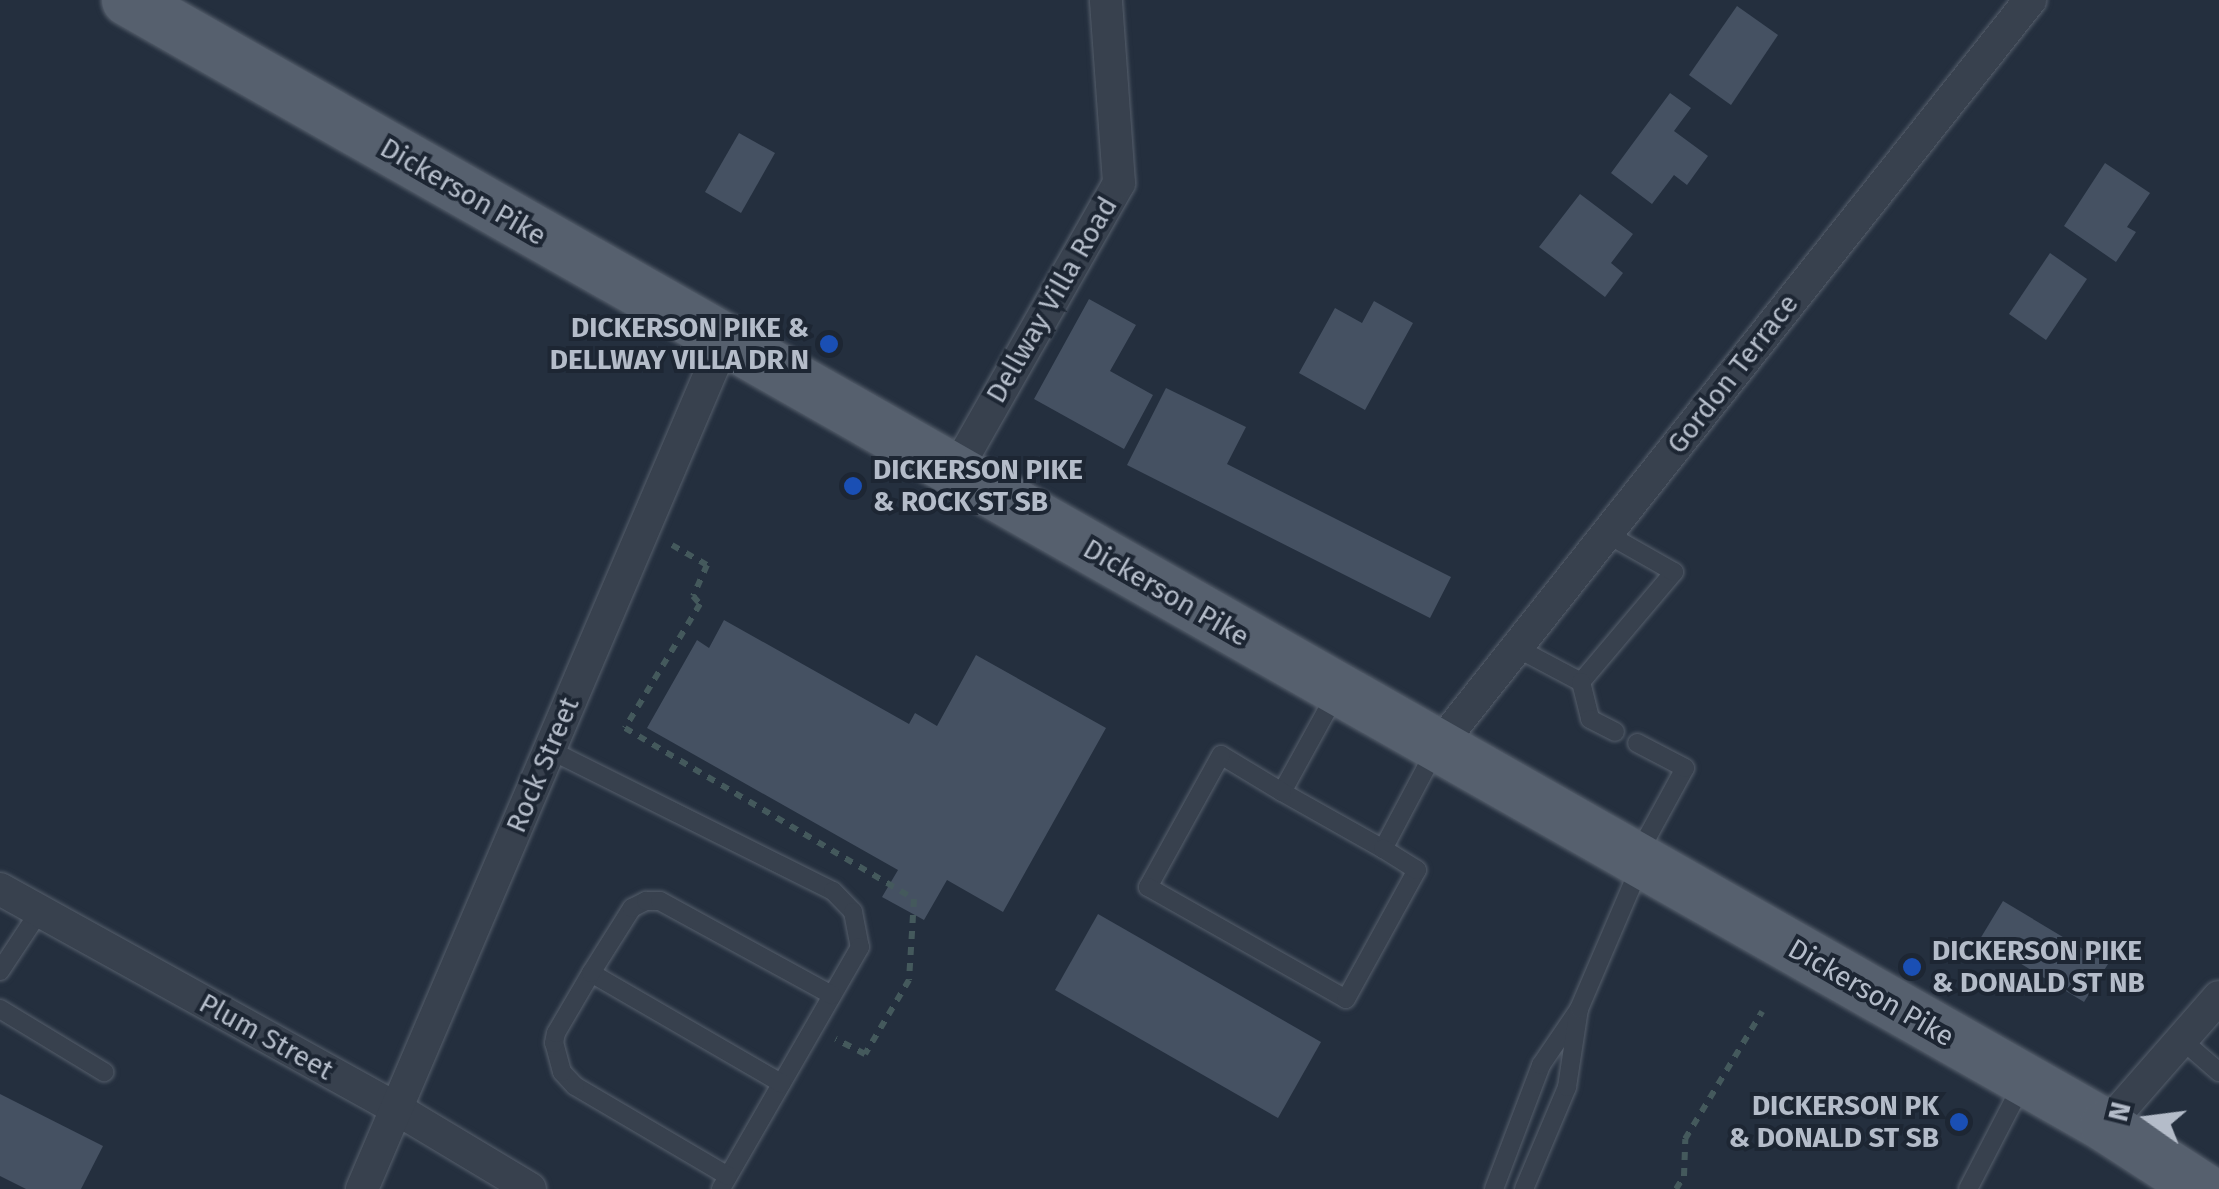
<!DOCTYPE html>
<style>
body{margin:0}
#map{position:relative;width:2219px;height:1189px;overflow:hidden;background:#242f3e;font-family:"Fira Sans",sans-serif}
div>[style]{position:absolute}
.building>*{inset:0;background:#455162}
.path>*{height:6px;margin-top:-3px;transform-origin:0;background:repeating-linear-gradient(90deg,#44595c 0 8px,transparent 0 16px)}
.roads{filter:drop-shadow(0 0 2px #565f6c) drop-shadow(0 0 2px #565f6c)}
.lane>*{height:18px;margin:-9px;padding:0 9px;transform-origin:9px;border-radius:9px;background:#38414e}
.street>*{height:32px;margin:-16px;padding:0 16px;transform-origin:16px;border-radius:16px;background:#38414e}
.primary>*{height:52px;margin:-26px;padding:0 26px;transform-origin:26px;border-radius:26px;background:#56606e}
.dots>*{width:28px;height:28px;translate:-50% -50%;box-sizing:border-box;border:5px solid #1d2633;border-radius:50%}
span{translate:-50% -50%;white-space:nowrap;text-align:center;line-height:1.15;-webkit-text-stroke:8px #1d2633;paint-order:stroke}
.street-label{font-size:28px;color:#b4bcc9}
.poi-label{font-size:28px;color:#b4bcc9;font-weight:700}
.right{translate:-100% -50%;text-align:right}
.left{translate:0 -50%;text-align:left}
.north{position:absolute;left:2099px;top:1069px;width:100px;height:100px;-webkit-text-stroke:8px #1d2633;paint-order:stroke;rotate:284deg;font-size:28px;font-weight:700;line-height:40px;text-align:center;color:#b4bcc9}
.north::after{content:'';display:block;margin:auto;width:35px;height:45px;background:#b4bcc9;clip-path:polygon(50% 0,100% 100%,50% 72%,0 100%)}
</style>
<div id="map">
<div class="building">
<div style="clip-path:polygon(1737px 6px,1778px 35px,1731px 105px,1689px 75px)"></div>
<div style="clip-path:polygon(1670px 93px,1691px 108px,1674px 131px,1708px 156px,1687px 185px,1674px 175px,1652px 204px,1611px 173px)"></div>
<div style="clip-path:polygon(739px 133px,775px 153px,741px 213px,705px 192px)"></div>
<div style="clip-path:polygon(2105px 163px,2150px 193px,2127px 227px,2136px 232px,2116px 262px,2064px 226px)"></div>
<div style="clip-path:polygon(1580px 194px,1633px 234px,1611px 263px,1623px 273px,1605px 297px,1539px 247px)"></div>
<div style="clip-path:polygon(2050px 253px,2087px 279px,2046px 340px,2009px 314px)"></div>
<div style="clip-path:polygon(1089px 299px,1136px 325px,1110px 371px,1153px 395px,1124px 449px,1034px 399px)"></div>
<div style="clip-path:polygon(1374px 301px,1413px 323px,1365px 410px,1299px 373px,1335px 308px,1362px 323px)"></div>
<div style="clip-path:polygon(1166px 388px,1246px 427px,1227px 464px,1451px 577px,1430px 618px,1127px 465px)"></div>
<div style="clip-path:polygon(724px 620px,909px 724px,915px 713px,937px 726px,976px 655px,1106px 728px,1003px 912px,947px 880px,924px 920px,882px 897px,898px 870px,647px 728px,697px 640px,709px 648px)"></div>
<div style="clip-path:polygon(2003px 901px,2108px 964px,2084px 1002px,1980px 939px)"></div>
<div style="clip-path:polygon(1098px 914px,1321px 1042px,1278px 1118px,1055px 990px)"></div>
<div style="clip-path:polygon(0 1094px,103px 1146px,81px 1189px,26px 1189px,0 1176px)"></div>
</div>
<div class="path">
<div style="left:672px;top:545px;width:40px;rotate:29.7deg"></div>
<div style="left:707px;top:565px;width:34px;rotate:114deg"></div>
<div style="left:693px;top:596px;width:11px;rotate:49deg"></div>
<div style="left:700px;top:604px;width:145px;rotate:121.2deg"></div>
<div style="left:625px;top:728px;width:336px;rotate:30.6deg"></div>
<div style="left:914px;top:899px;width:81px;rotate:93.5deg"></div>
<div style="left:909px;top:980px;width:86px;rotate:120.7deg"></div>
<div style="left:865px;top:1054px;width:33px;rotate:-153deg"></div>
<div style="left:1676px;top:1189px;width:15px;rotate:-58deg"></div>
<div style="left:1684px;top:1176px;width:37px;rotate:-88deg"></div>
<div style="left:1685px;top:1139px;width:149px;rotate:-58.8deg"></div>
</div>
<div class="roads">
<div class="lane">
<div style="left:1517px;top:648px;width:72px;rotate:28deg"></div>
<div style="left:1581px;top:682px;width:144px;rotate:-49.8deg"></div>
<div style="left:1674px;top:572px;width:77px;rotate:-150.4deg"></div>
<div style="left:1581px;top:682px;width:38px;rotate:76deg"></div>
<div style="left:1590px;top:719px;width:28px;rotate:27deg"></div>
<div style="left:1337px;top:692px;width:114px;rotate:118.8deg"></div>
<div style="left:1282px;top:792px;width:116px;rotate:29.4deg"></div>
<div style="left:1383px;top:849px;width:113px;rotate:-62.1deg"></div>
<div style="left:550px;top:750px;width:316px;rotate:26.5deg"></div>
<div style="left:833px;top:891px;width:29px;rotate:46deg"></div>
<div style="left:853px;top:912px;width:36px;rotate:79deg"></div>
<div style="left:860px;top:947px;width:279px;rotate:119.9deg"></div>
<div style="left:1282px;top:792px;width:71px;rotate:-148.8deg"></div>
<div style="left:1221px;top:755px;width:151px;rotate:118.9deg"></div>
<div style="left:1148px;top:887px;width:227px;rotate:29.5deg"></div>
<div style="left:1346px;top:999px;width:147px;rotate:-61.2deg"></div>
<div style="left:1417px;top:870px;width:40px;rotate:-148deg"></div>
<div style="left:1637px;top:856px;width:100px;rotate:-61.4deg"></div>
<div style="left:1685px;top:768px;width:54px;rotate:-152.5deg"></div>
<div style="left:0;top:971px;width:71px;rotate:-56.5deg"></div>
<div style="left:591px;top:973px;width:220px;rotate:30.1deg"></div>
<div style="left:0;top:1009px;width:122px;rotate:31.2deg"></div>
<div style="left:2182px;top:1040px;width:49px;rotate:40.9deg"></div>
<div style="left:728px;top:1176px;width:178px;rotate:-149.5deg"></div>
<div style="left:575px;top:1086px;width:19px;rotate:-133deg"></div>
<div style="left:562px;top:1072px;width:30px;rotate:-105deg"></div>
<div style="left:554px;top:1043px;width:10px;rotate:-79deg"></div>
<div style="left:556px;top:1033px;width:69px;rotate:-59.7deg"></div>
<div style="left:591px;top:973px;width:77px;rotate:-57.8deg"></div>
<div style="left:632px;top:908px;width:16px;rotate:-27deg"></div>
<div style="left:646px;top:901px;width:14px"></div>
<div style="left:660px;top:901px;width:196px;rotate:28.7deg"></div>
<div style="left:1494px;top:1189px;width:133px;rotate:-69.2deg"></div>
<div style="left:1541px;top:1065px;width:68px;rotate:-55.8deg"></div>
<div style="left:1524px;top:1189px;width:111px;rotate:-67.1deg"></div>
<div style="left:1567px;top:1087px;width:79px;rotate:-81.3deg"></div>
<div style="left:1579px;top:1009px;width:158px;rotate:-66.8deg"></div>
<div style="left:1968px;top:1189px;width:117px;rotate:-62.6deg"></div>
</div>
<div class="street">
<div style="left:955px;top:472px;width:332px;rotate:-60.4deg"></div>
<div style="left:1119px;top:183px;width:183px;rotate:-94.1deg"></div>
<div style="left:1437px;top:748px;width:955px;rotate:-51.59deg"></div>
<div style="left:0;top:889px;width:454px;rotate:29deg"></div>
<div style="left:397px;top:1109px;width:155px;rotate:31deg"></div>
<div style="left:2106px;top:1126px;width:171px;rotate:-48.8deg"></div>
<div style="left:362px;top:1189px;width:922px;rotate:-66.88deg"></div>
</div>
<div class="primary">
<div style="left:128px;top:0;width:2276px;rotate:29.65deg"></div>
<div style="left:2106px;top:1126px;width:116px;rotate:33deg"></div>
</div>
</div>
<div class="dots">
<div style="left:829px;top:344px;background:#1a4fb4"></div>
<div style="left:853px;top:486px;background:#1a4fb4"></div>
<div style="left:1912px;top:967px;background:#1a4fb4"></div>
<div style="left:1959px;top:1122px;background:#1a4fb4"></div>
</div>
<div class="street-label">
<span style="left:463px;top:192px;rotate:30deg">Dickerson Pike</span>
<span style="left:1052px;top:300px;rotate:-60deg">Dellway Villa Road</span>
<span style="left:1733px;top:374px;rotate:-52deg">Gordon Terrace</span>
<span style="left:1166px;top:593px;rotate:30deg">Dickerson Pike</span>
<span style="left:543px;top:765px;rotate:-67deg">Rock Street</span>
<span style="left:1871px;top:993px;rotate:30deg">Dickerson Pike</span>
<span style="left:266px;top:1037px;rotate:29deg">Plum Street</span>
</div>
<div class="poi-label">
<span class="right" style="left:809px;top:344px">DICKERSON PIKE &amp;<br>DELLWAY VILLA DR N</span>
<span class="left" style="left:873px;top:486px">DICKERSON PIKE<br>&amp; ROCK ST SB</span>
<span class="left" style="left:1932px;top:967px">DICKERSON PIKE<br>&amp; DONALD ST NB</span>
<span class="right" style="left:1939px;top:1122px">DICKERSON PK<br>&amp; DONALD ST SB</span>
</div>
<div class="north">N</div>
</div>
